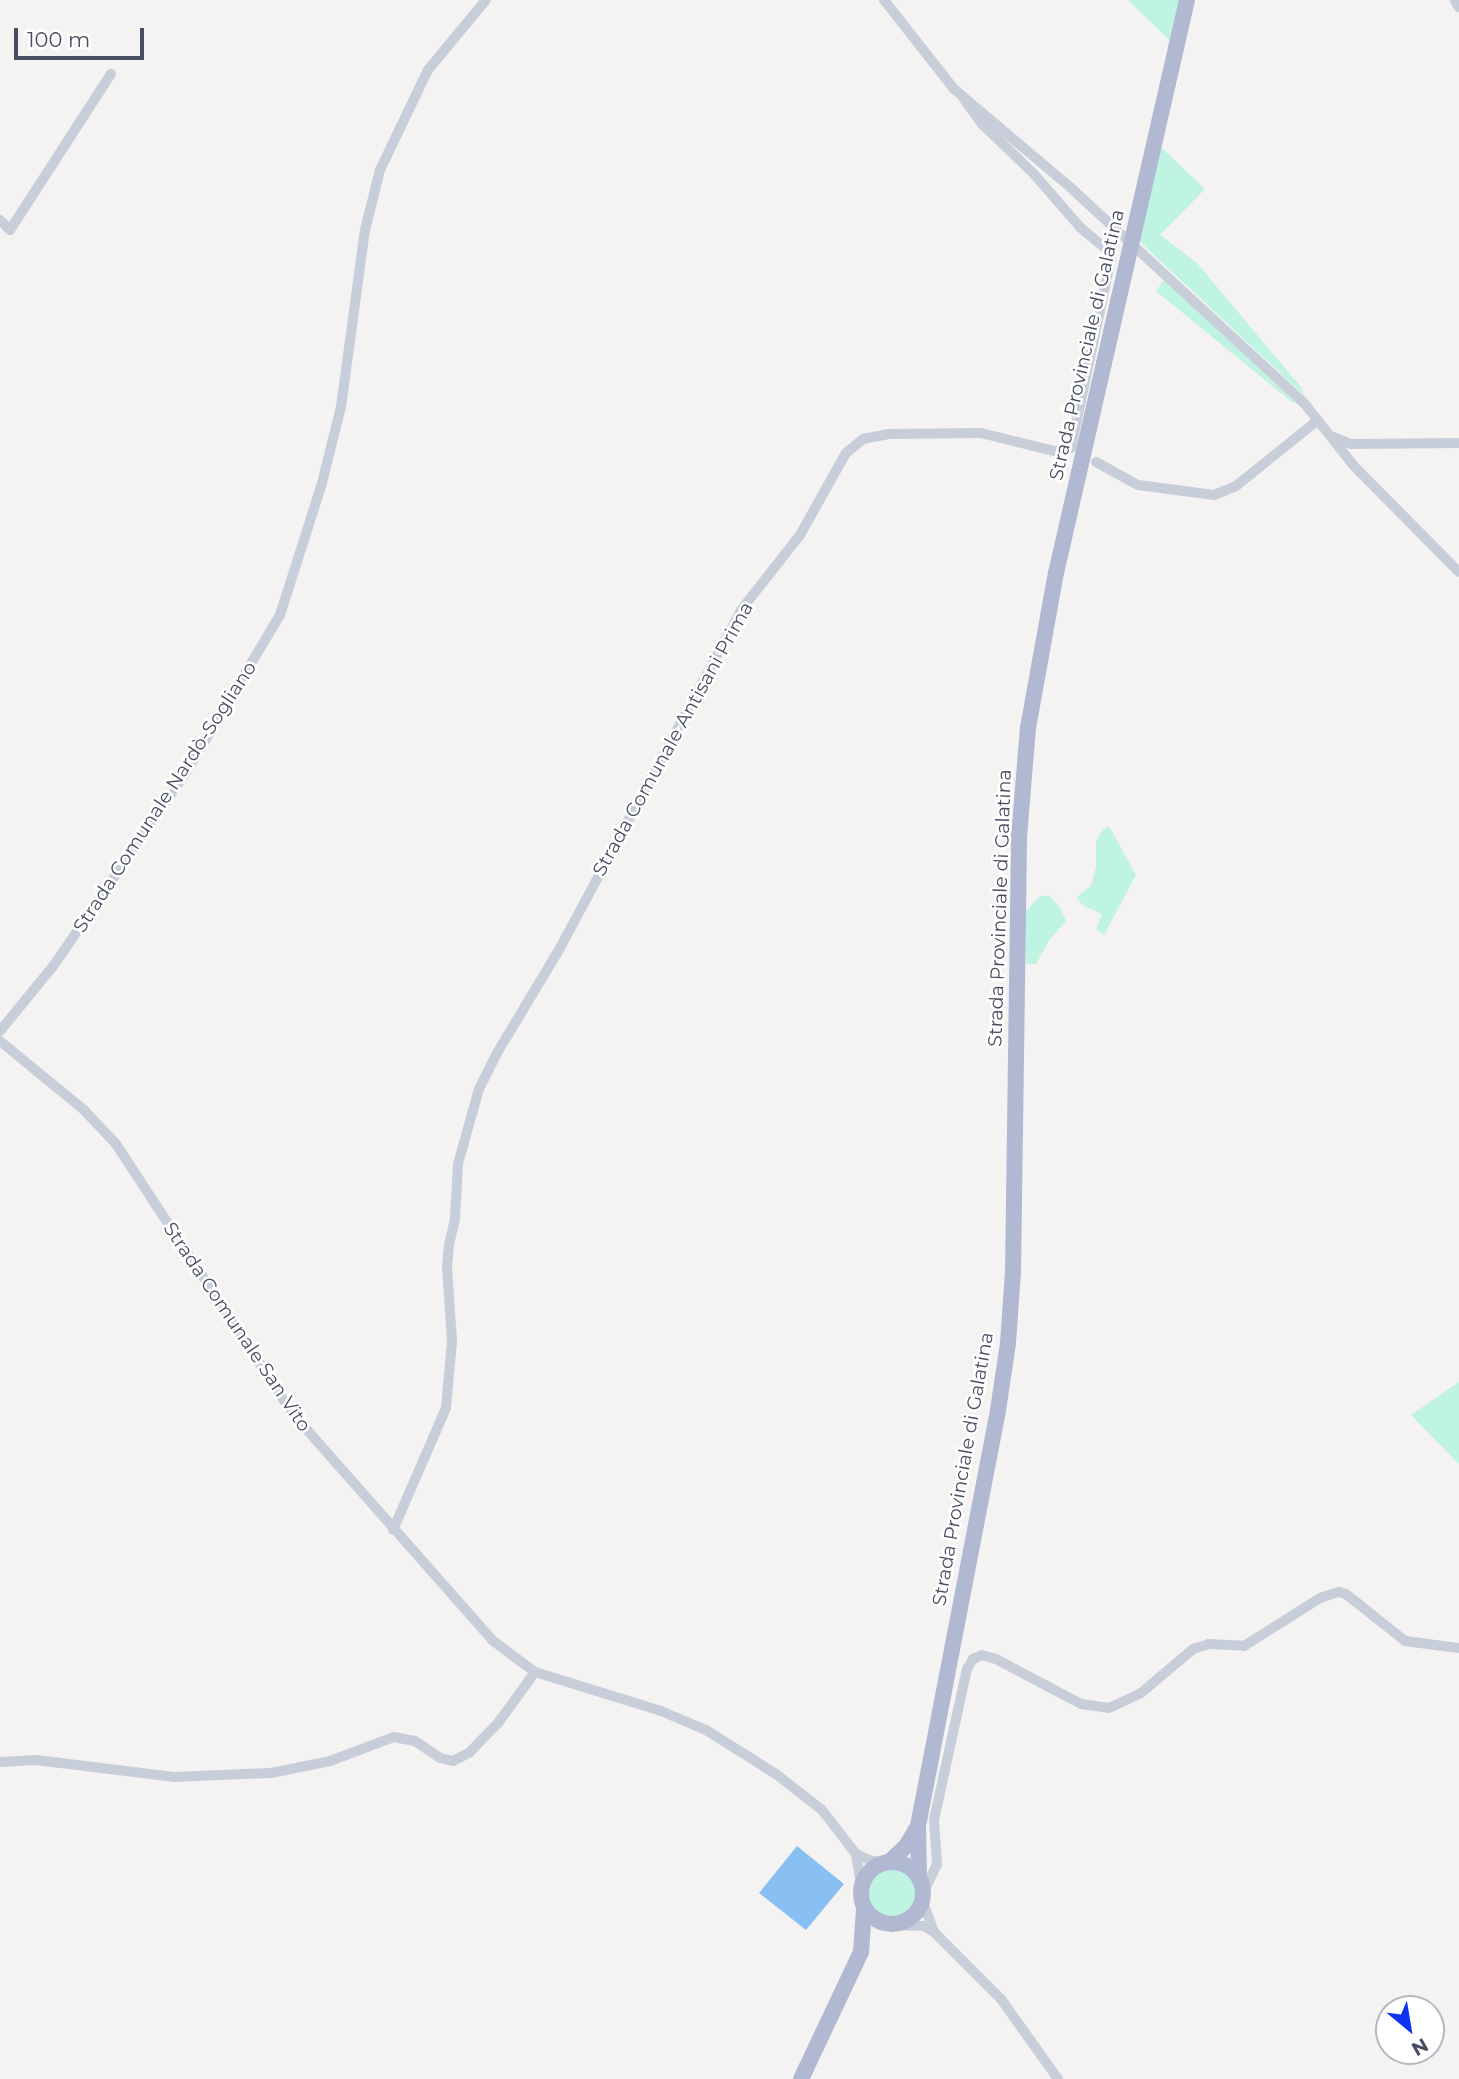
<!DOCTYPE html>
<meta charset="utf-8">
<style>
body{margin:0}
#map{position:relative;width:1459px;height:2079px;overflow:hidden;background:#f4f3f2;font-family:Montserrat,sans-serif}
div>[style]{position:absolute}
.green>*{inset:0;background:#bff3e2}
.round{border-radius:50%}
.water>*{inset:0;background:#89c0f3}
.minor>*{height:10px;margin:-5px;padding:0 5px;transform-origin:5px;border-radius:5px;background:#c8cdda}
.tertiary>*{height:12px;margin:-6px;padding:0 6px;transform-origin:6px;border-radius:6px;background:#c8cdda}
.primary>*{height:16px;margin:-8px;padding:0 8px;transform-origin:8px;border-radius:8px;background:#b0b8d2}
.primary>.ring{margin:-8px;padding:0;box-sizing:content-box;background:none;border:16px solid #b0b8d2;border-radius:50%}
span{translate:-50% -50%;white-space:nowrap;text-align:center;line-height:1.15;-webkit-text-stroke:5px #fff;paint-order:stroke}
.street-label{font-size:19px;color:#484e61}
.north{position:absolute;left:1375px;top:1995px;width:70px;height:70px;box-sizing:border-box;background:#fff;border:2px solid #b6b8c0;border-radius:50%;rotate:150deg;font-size:19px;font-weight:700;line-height:28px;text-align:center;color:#484e61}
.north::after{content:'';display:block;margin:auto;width:24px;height:32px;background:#0e33f3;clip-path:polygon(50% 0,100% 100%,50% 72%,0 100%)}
.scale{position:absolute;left:14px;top:28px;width:130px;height:32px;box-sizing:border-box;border:4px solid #484e61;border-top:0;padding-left:9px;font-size:21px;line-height:24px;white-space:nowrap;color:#484e61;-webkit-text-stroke:5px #fff;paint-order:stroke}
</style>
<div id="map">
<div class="green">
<div style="clip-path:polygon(1128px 0,1180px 0,1171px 42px,1166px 37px)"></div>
<div style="clip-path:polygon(1161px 147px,1205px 189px,1160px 235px,1197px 263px,1301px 387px,1305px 396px,1139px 241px)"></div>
<div style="clip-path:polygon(1164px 280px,1294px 401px,1293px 403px,1156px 291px)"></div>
<div style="clip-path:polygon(1109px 826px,1136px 875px,1104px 935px,1096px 930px,1102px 914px,1082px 905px,1077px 897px,1091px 886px,1096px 867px,1096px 842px,1103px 829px)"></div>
<div style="clip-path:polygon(1048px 895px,1060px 907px,1066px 921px,1050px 939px,1036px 964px,1026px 964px,1025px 912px,1039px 897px)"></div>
<div style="clip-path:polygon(1459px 1382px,1459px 1464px,1411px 1415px)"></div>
<div class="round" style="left:868px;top:1869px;width:48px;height:48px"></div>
</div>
<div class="water">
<div style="clip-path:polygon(797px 1846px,844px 1884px,806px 1930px,759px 1893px)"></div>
</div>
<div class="minor">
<div style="left:884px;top:0;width:113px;rotate:51.8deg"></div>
<div style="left:954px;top:89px;width:153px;rotate:40.2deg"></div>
<div style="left:1071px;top:188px;width:317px;rotate:42.7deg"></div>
<div style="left:1304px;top:403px;width:80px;rotate:51.6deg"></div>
<div style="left:1354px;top:466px;width:149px;rotate:45.3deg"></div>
<div style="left:0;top:220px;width:14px;rotate:45deg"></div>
<div style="left:10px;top:230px;width:186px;rotate:-57.1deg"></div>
<div style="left:1333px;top:437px;width:19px;rotate:21deg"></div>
<div style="left:1351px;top:444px;width:108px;rotate:-0.5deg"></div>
<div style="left:1096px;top:462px;width:48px;rotate:28.7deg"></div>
<div style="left:1138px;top:485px;width:77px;rotate:7.5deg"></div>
<div style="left:1214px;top:495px;width:24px;rotate:-22deg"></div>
<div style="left:1236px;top:486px;width:105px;rotate:-38.8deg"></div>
<div style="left:0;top:1031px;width:85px;rotate:-50.7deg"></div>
<div style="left:54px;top:965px;width:235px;rotate:-55.6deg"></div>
<div style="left:187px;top:771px;width:182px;rotate:-59.2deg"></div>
<div style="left:280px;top:615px;width:139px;rotate:-72.3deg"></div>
<div style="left:322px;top:483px;width:78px;rotate:-76deg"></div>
<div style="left:341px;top:407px;width:179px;rotate:-82.3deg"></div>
<div style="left:365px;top:230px;width:62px;rotate:-76deg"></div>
<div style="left:380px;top:170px;width:111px;rotate:-64.4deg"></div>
<div style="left:428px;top:70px;width:91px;rotate:-50.4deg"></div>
<div style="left:0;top:1041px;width:107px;rotate:39.3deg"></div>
<div style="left:83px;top:1109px;width:48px;rotate:46.7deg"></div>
<div style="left:116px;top:1144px;width:323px;rotate:56.8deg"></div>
<div style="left:293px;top:1414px;width:301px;rotate:48.6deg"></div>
<div style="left:492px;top:1640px;width:54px;rotate:36.7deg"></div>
<div style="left:535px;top:1672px;width:132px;rotate:17.2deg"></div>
<div style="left:661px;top:1711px;width:49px;rotate:22.9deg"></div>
<div style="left:706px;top:1730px;width:83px;rotate:32.2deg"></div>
<div style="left:776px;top:1774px;width:58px;rotate:38deg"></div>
<div style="left:822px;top:1810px;width:56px;rotate:52.3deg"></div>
<div style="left:856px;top:1854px;width:30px;rotate:81deg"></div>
<div style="left:393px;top:1530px;width:133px;rotate:-66.5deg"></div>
<div style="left:446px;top:1408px;width:67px;rotate:-84.9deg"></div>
<div style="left:452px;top:1341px;width:74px;rotate:-93.9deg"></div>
<div style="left:447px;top:1267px;width:22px;rotate:-85deg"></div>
<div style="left:449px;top:1245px;width:28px;rotate:-77deg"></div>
<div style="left:455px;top:1218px;width:54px;rotate:-86.8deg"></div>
<div style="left:458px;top:1164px;width:78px;rotate:-74.4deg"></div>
<div style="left:479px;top:1089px;width:40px;rotate:-63.4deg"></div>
<div style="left:497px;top:1053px;width:122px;rotate:-59deg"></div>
<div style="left:560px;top:948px;width:383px;rotate:-61.8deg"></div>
<div style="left:741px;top:610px;width:95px;rotate:-51.8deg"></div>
<div style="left:800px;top:535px;width:94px;rotate:-60.7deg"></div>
<div style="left:846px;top:453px;width:22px;rotate:-39deg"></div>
<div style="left:863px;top:439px;width:25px;rotate:-11deg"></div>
<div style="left:888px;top:434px;width:93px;rotate:-0.6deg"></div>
<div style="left:981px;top:433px;width:83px;rotate:13.9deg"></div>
<div style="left:1062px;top:453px;width:10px;rotate:-29deg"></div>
<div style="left:1071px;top:448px;width:194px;rotate:-78.1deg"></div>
<div style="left:1111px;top:258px;width:10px;rotate:-119deg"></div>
<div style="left:1106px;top:249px;width:34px;rotate:-140deg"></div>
<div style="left:1080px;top:227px;width:70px;rotate:-131deg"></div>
<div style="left:1034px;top:174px;width:72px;rotate:-136.1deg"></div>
<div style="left:982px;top:124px;width:31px;rotate:-126deg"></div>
<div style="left:0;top:1762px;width:36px;rotate:-3deg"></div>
<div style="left:36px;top:1760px;width:139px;rotate:7deg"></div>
<div style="left:174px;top:1777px;width:97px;rotate:-2.4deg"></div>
<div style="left:271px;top:1773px;width:60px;rotate:-11.5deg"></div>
<div style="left:330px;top:1761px;width:68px;rotate:-20.6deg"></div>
<div style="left:394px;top:1737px;width:21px;rotate:11deg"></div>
<div style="left:415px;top:1741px;width:30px;rotate:34deg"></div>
<div style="left:440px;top:1758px;width:13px;rotate:13deg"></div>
<div style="left:453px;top:1761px;width:18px;rotate:-27deg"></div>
<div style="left:469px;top:1753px;width:42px;rotate:-46deg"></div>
<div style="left:498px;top:1723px;width:63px;rotate:-54deg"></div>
<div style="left:856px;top:1854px;width:17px;rotate:24deg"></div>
<div style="left:872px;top:1861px;width:17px;rotate:3deg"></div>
<div style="left:924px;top:1891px;width:30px;rotate:-64deg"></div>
<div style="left:937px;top:1864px;width:44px;rotate:-93.9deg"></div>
<div style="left:934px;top:1820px;width:155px;rotate:-77.7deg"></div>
<div style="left:967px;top:1669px;width:12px;rotate:-59deg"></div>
<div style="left:973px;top:1659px;width:10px;rotate:-24deg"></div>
<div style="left:982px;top:1655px;width:15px;rotate:16deg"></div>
<div style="left:996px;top:1659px;width:96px;rotate:27.9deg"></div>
<div style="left:1081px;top:1704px;width:28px;rotate:8deg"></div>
<div style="left:1109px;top:1708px;width:35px;rotate:-25deg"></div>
<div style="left:1141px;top:1693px;width:68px;rotate:-40.2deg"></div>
<div style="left:1193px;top:1649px;width:17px;rotate:-17deg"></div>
<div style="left:1209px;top:1644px;width:35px;rotate:3deg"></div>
<div style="left:1244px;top:1646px;width:90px;rotate:-32.3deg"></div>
<div style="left:1320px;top:1598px;width:20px;rotate:-18deg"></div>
<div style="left:1339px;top:1592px;width:7px;rotate:16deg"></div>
<div style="left:1346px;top:1594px;width:75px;rotate:38.5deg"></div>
<div style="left:1405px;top:1641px;width:54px;rotate:7.4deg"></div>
<div style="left:923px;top:1902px;width:32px;rotate:70deg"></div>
<div style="left:895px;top:1925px;width:29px;rotate:2deg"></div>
<div style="left:924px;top:1926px;width:12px;rotate:31deg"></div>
<div style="left:934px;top:1932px;width:95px;rotate:45deg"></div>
<div style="left:1001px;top:1999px;width:98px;rotate:54.5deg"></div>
</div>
<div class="tertiary">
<div style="left:1456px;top:0;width:7px;rotate:63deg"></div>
</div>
<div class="primary">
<div class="ring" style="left:861px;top:1862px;width:46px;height:46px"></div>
<div style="left:889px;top:1862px;width:23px;rotate:-43deg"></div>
<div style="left:906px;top:1846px;width:21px;rotate:-59deg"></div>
<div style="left:919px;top:1878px;width:52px;rotate:-91.1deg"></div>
<div style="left:918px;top:1826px;width:424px;rotate:-79.1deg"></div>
<div style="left:998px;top:1410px;width:68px;rotate:-81.5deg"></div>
<div style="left:1008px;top:1343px;width:71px;rotate:-86deg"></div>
<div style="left:1013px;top:1272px;width:435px;rotate:-89.2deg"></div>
<div style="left:1019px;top:837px;width:109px;rotate:-85.3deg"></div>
<div style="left:1028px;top:728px;width:158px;rotate:-79.8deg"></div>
<div style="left:1056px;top:573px;width:588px;rotate:-77.12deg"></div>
<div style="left:801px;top:2079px;width:140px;rotate:-64.7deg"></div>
<div style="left:861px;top:1952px;width:43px;rotate:-86deg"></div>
</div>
<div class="street-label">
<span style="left:1087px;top:345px;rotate:-77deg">Strada Provinciale di Galatina</span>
<span style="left:673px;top:739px;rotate:-61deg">Strada Comunale Antisani Prima</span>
<span style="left:165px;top:797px;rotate:-57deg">Strada Comunale Nardò-Sogliano</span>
<span style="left:1000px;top:908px;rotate:-88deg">Strada Provinciale di Galatina</span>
<span style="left:237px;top:1327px;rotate:56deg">Strada Comunale San Vito</span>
<span style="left:963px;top:1469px;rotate:-80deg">Strada Provinciale di Galatina</span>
</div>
<div class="north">N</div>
<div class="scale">100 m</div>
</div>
